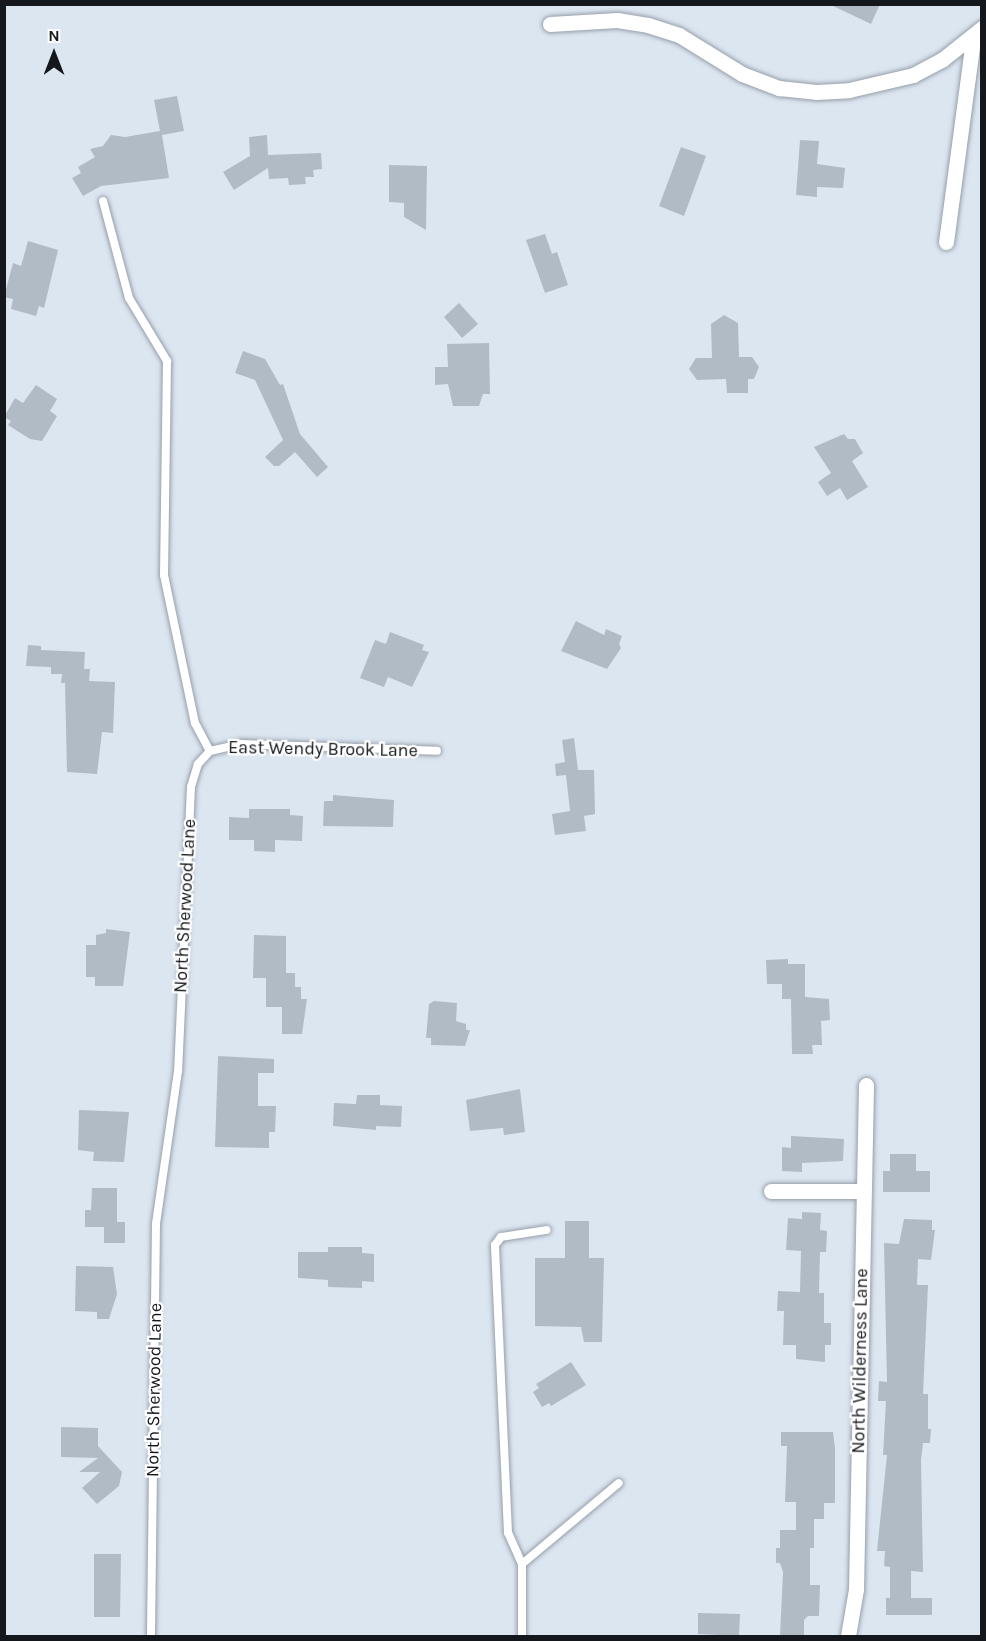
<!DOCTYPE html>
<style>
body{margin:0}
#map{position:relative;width:986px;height:1641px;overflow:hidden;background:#dce6f1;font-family:Karla,sans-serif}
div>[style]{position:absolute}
.building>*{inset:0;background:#b1bbc6}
.roads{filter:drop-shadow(0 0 2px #969faa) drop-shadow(0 0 2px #969faa)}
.service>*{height:8px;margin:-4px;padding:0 4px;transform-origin:4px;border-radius:4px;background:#fff}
.minor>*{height:15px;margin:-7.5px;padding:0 7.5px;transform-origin:7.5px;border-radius:7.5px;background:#fff}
span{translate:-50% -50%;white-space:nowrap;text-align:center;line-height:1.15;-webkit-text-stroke:4.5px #fff;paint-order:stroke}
.street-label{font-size:18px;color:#14171b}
.frame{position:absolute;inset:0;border:6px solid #14171b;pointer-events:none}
.north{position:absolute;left:24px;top:24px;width:60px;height:60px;-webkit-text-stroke:4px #fff;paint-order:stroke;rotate:0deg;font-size:16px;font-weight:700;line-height:24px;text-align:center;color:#14171b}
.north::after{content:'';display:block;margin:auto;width:21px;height:27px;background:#14171b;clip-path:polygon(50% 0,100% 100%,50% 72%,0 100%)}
</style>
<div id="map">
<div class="building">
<div style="clip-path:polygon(829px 4px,880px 4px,871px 24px)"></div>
<div style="clip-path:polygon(177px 96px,184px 131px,162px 135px,169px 178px,101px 186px,83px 196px,72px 178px,81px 173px,78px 167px,95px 157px,90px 149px,103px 146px,111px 135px,125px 137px,160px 131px,154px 100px)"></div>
<div style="clip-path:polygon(267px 135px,268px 155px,321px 153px,322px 169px,313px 170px,314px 177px,305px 177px,306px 184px,289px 185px,288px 178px,269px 179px,268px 168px,234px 190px,223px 172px,250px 156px,249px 137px)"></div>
<div style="clip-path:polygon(800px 140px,819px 141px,817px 164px,845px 168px,843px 188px,817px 187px,817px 197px,796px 195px)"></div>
<div style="clip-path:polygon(681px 147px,706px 156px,684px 216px,659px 206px)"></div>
<div style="clip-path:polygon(389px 165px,427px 166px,426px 230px,404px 217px,404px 203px,389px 202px)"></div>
<div style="clip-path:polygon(545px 234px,552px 254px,557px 252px,568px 285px,545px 293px,526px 240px)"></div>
<div style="clip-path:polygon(28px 241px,58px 250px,44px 308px,39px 306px,36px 316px,11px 309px,13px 299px,4px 297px,13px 263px,21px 266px)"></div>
<div style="clip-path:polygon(459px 303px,478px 324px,462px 338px,444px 317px)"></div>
<div style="clip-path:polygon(724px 315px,738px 323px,739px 357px,752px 357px,759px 367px,754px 379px,748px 379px,748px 393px,727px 393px,726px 379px,697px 380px,689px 369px,696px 358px,712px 358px,711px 324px)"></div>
<div style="clip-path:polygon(489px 343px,490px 394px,483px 394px,479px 406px,453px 406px,448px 384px,435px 385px,435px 367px,448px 367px,447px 344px)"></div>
<div style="clip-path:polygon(243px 351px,265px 359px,280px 385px,283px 384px,300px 434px,328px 467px,317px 477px,295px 452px,279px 466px,274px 466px,265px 457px,283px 440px,255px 380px,235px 373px)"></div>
<div style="clip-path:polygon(36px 385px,57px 399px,50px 411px,57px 416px,42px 441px,30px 439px,8px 425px,11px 421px,4px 417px,15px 398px,23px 403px)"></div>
<div style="clip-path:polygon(844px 434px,848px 439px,855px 439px,863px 453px,852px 461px,868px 487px,847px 500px,840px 488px,827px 496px,818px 482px,831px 473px,814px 447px)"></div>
<div style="clip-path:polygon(576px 621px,604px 635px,606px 629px,622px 636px,619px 644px,621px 648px,607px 669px,561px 651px)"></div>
<div style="clip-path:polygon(390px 632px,424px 645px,422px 650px,429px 652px,412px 687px,388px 677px,384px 687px,360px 678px,375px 640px,386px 644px)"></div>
<div style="clip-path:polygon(28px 645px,41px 646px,41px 650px,85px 652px,84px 669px,90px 669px,89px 681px,115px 682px,113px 733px,102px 732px,97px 774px,67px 772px,65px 683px,61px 683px,62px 674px,51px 674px,51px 667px,26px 666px)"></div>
<div style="clip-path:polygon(574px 738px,578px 770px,594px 770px,595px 814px,584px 816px,586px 831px,555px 835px,552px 814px,570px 811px,566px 775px,556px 776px,555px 764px,565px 762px,562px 740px)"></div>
<div style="clip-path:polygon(333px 795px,394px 800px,393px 827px,323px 826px,324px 801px,333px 801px)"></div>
<div style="clip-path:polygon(249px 809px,290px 809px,290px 815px,303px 816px,302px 841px,275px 840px,275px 852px,254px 851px,254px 840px,229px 840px,229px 817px,249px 818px)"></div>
<div style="clip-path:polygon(106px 929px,130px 932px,123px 986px,95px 986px,95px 977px,86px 977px,86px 945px,96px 945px,96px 935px,106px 933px)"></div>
<div style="clip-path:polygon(254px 935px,286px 936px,286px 973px,295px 973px,295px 987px,301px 987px,301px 999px,307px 999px,302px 1034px,282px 1034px,282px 1007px,266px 1007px,266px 978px,253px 978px)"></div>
<div style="clip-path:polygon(788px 959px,788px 964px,805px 964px,805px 997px,829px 999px,830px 1020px,821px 1021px,822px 1045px,812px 1045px,813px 1054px,792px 1054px,791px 999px,782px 999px,782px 984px,767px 984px,766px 960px)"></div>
<div style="clip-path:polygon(434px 1001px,457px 1003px,456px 1021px,466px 1024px,466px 1030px,470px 1030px,465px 1046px,431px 1045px,431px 1038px,426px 1038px,429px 1004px)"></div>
<div style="clip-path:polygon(218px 1056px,274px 1059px,274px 1073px,258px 1073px,258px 1106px,276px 1106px,275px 1132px,269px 1132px,269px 1148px,215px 1147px)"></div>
<div style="clip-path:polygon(520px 1089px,525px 1132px,504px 1135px,503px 1128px,470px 1131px,466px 1100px)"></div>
<div style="clip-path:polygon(357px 1095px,380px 1095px,380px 1105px,402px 1106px,401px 1127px,376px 1126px,376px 1130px,333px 1126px,334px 1103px,356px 1104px)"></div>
<div style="clip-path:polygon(79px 1110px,129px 1112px,124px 1162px,93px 1161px,94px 1152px,78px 1150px)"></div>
<div style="clip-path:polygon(791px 1136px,844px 1139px,843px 1161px,802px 1163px,802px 1172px,782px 1171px,782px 1147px,791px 1148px)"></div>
<div style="clip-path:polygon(890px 1154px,916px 1154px,916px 1171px,930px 1171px,930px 1192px,883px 1192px,883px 1171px,890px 1171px)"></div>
<div style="clip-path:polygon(92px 1188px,117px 1188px,117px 1222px,125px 1222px,125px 1243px,104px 1243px,104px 1227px,85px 1227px,85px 1210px,91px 1210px)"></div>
<div style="clip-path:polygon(802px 1212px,821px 1213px,820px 1230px,827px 1231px,826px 1252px,820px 1252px,819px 1293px,824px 1293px,824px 1323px,831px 1323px,831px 1345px,825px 1345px,825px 1362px,796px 1359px,796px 1345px,783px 1345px,784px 1311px,777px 1311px,778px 1291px,800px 1292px,801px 1251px,786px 1250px,788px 1218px,802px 1219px)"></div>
<div style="clip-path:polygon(904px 1219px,932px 1220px,932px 1230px,935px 1230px,931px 1260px,918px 1259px,917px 1285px,928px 1285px,923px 1394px,928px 1394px,928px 1429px,931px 1429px,930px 1443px,923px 1443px,921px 1460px,923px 1572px,911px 1571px,911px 1598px,932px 1598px,932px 1615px,886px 1615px,886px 1598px,890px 1598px,890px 1567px,884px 1566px,885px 1551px,877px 1551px,887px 1455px,883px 1455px,886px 1401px,878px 1401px,879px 1381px,887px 1382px,884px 1243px,899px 1244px)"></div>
<div style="clip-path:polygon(565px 1221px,589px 1221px,589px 1258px,604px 1258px,602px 1342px,584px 1342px,581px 1327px,535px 1326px,535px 1258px,565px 1258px)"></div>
<div style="clip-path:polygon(328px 1247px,362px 1247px,362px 1253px,374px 1254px,374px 1282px,362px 1281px,362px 1288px,328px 1287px,328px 1280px,298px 1278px,298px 1252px,328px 1252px)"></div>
<div style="clip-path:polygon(76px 1266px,113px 1267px,117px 1294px,109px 1319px,97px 1319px,97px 1312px,75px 1311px)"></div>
<div style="clip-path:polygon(571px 1362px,586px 1385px,551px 1406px,549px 1403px,542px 1407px,533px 1392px,539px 1388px,536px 1384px)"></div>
<div style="clip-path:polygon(61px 1427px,98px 1428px,98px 1446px,122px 1472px,119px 1486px,97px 1504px,82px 1488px,100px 1472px,79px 1472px,98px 1458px,61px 1457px)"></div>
<div style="clip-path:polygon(781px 1432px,833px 1432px,835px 1448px,835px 1503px,824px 1503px,824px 1519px,814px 1519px,814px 1548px,810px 1548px,810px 1585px,820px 1585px,819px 1616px,808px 1616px,804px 1620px,804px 1636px,780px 1636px,783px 1572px,780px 1563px,776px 1563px,776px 1548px,780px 1548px,780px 1530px,796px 1530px,796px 1502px,785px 1502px,787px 1446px,781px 1446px)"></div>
<div style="clip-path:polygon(94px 1554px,121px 1554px,120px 1617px,94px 1617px)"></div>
<div style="clip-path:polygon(698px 1613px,740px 1614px,739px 1636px,698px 1634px)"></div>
</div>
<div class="roads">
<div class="service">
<div style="left:103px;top:201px;width:100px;rotate:75deg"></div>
<div style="left:129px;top:298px;width:74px;rotate:58.9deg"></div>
<div style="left:167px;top:361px;width:214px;rotate:90.8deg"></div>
<div style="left:164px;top:575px;width:151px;rotate:78.2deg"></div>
<div style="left:195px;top:723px;width:32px;rotate:62deg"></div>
<div style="left:210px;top:751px;width:18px;rotate:133deg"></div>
<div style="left:198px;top:764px;width:24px;rotate:107deg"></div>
<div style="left:191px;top:787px;width:284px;rotate:92.6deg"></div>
<div style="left:178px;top:1071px;width:155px;rotate:98.2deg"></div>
<div style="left:156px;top:1224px;width:412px;rotate:90.7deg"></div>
<div style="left:210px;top:751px;width:32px;rotate:-13deg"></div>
<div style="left:241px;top:744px;width:196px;rotate:2deg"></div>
<div style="left:522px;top:1564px;width:126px;rotate:-39.9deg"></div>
<div style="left:522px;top:1636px;width:72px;rotate:-90deg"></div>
<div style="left:522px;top:1564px;width:34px;rotate:-114deg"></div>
<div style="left:508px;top:1533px;width:288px;rotate:-92.6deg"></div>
<div style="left:495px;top:1245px;width:10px;rotate:-53deg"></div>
<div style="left:501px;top:1237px;width:46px;rotate:-8.8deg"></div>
</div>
<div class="minor">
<div style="left:550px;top:24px;width:67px;rotate:-3.4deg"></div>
<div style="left:617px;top:20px;width:31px;rotate:9deg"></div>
<div style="left:648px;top:25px;width:33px;rotate:18deg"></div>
<div style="left:679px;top:35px;width:74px;rotate:31.8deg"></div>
<div style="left:742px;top:74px;width:40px;rotate:21deg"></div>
<div style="left:779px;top:88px;width:37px;rotate:6deg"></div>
<div style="left:816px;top:92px;width:33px;rotate:-3deg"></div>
<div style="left:849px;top:90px;width:66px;rotate:-13.2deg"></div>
<div style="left:913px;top:75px;width:34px;rotate:-28deg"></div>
<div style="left:943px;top:59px;width:50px;rotate:-38.5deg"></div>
<div style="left:946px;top:242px;width:205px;rotate:-82.4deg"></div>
<div style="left:771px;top:1191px;width:92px"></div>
<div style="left:848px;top:1636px;width:48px;rotate:-80.3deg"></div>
<div style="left:856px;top:1589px;width:504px;rotate:-88.86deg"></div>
</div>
</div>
<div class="street-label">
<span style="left:323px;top:749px;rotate:1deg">East Wendy Brook Lane</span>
<span style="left:185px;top:906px;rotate:-87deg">North Sherwood Lane</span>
<span style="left:860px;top:1361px;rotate:-89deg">North Wilderness Lane</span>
<span style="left:154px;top:1390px;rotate:-89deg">North Sherwood Lane</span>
</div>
<div class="frame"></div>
<div class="north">N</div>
</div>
